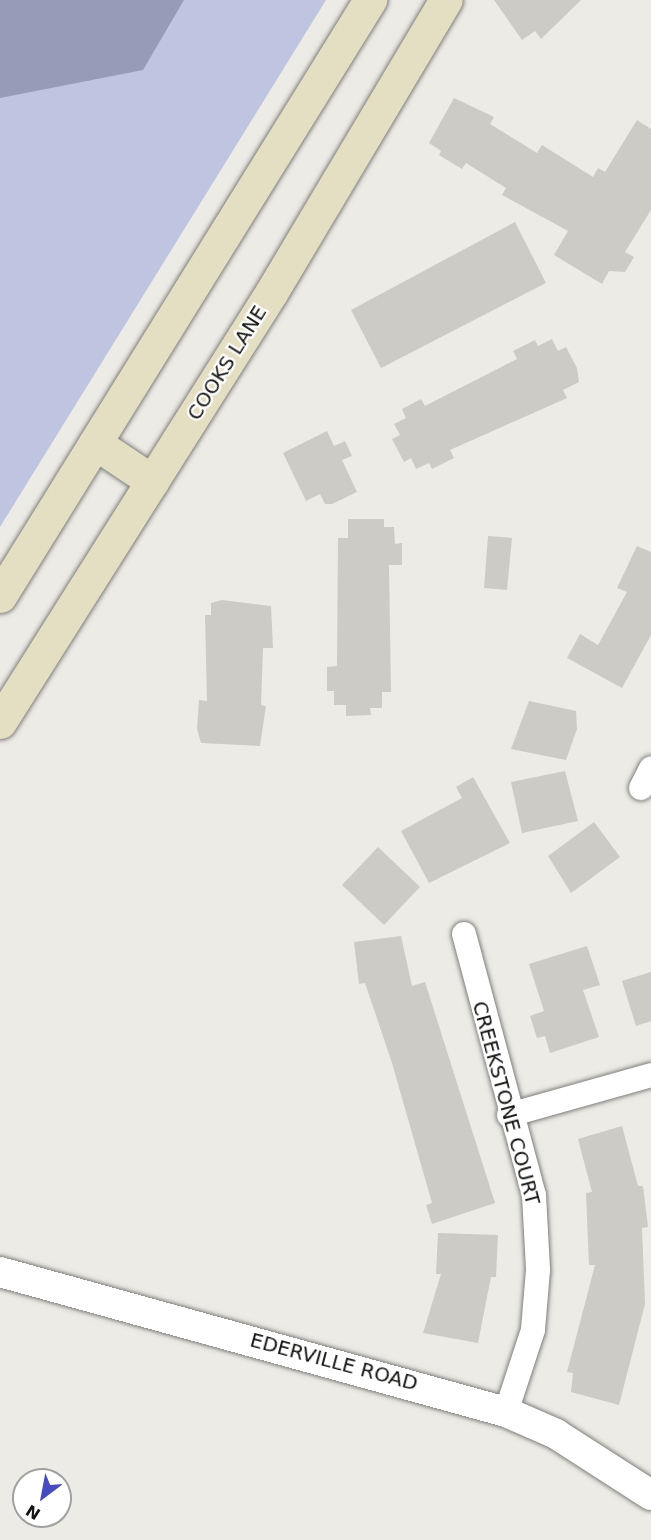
<!DOCTYPE html>
<style>
body{margin:0}
#map{position:relative;width:651px;height:1540px;overflow:hidden;background:#ecebe6;font-family:"DejaVu Sans",sans-serif}
div>[style]{position:absolute}
.green>*{inset:0;background:#bfc5e0}
.water>*{inset:0;background:#969cb7}
.building>*{inset:0;background:#cccbc6}
.roads{filter:drop-shadow(0 0 2px #807f7b) drop-shadow(0 0 2px #807f7b)}
.minor>*{height:24px;margin:-12px;padding:0 12px;transform-origin:12px;border-radius:12px;background:#fff}
.tertiary>*{height:30px;margin:-15px;padding:0 15px;transform-origin:15px;border-radius:15px;background:#fff}
.secondary>*{height:33px;margin:-16.5px;padding:0 16.5px;transform-origin:16.5px;border-radius:16.5px;background:#e4dec3}
span{translate:-50% -50%;white-space:nowrap;text-align:center;line-height:1.15;-webkit-text-stroke:4.5px #fff;paint-order:stroke}
.street-label{font-size:20px;color:#141412}
.north{position:absolute;left:12px;top:1468px;width:60px;height:60px;box-sizing:border-box;background:#fff;border:2px solid #a1a1a0;border-radius:50%;rotate:212deg;font-size:16px;font-weight:700;line-height:24px;text-align:center;color:#141412}
.north::after{content:'';display:block;margin:auto;width:21px;height:27px;background:#484ac0;clip-path:polygon(50% 0,100% 100%,50% 72%,0 100%)}
</style>
<div id="map">
<div class="green">
<div style="clip-path:polygon(0 0,326px 0,0 527px)"></div>
</div>
<div class="water">
<div style="clip-path:polygon(0 0,184px 0,143px 70px,0 98px)"></div>
</div>
<div class="building">
<div style="clip-path:polygon(494px 0,581px 0,541px 39px,535px 31px,522px 40px)"></div>
<div style="clip-path:polygon(454px 98px,494px 117px,490px 124px,537px 153px,542px 145px,593px 177px,598px 168px,605px 172px,637px 120px,651px 129px,651px 210px,625px 252px,634px 257px,625px 272px,609px 271px,602px 284px,554px 255px,568px 231px,502px 195px,506px 188px,466px 163px,462px 169px,439px 155px,441px 151px,429px 143px)"></div>
<div style="clip-path:polygon(515px 222px,546px 283px,381px 368px,351px 310px)"></div>
<div style="clip-path:polygon(552px 339px,558px 351px,566px 347px,577px 368px,579px 382px,563px 390px,567px 398px,450px 450px,454px 458px,432px 469px,429px 463px,416px 469px,411px 458px,404px 462px,392px 439px,400px 435px,394px 424px,406px 418px,402px 409px,421px 399px,425px 406px,517px 359px,513px 351px,535px 340px,538px 346px)"></div>
<div style="clip-path:polygon(327px 431px,334px 446px,345px 441px,352px 456px,342px 460px,357px 492px,332px 504px,325px 504px,320px 494px,306px 501px,283px 453px)"></div>
<div style="clip-path:polygon(348px 519px,384px 519px,384px 527px,394px 527px,395px 544px,402px 543px,402px 565px,389px 565px,391px 692px,382px 692px,382px 708px,370px 708px,371px 715px,346px 716px,346px 705px,334px 705px,334px 691px,327px 691px,327px 667px,337px 666px,338px 538px,348px 538px)"></div>
<div style="clip-path:polygon(488px 536px,512px 538px,507px 590px,484px 588px)"></div>
<div style="clip-path:polygon(637px 546px,651px 552px,651px 635px,622px 688px,567px 658px,580px 634px,598px 645px,627px 592px,617px 588px)"></div>
<div style="clip-path:polygon(222px 600px,271px 606px,273px 648px,263px 648px,261px 705px,266px 706px,260px 746px,201px 743px,197px 729px,199px 700px,207px 701px,205px 615px,211px 615px,211px 603px)"></div>
<div style="clip-path:polygon(529px 701px,576px 711px,577px 729px,566px 760px,511px 749px)"></div>
<div style="clip-path:polygon(565px 771px,578px 821px,522px 833px,511px 782px)"></div>
<div style="clip-path:polygon(473px 777px,510px 843px,429px 883px,401px 831px,462px 798px,456px 787px)"></div>
<div style="clip-path:polygon(594px 822px,620px 857px,571px 893px,548px 856px)"></div>
<div style="clip-path:polygon(378px 847px,420px 887px,384px 925px,342px 885px)"></div>
<div style="clip-path:polygon(401px 936px,412px 986px,425px 982px,495px 1203px,432px 1224px,426px 1205px,432px 1203px,392px 1063px,365px 983px,359px 984px,354px 942px)"></div>
<div style="clip-path:polygon(587px 946px,600px 985px,583px 990px,599px 1037px,550px 1053px,545px 1036px,537px 1038px,530px 1016px,544px 1011px,529px 964px)"></div>
<div style="clip-path:polygon(651px 972px,651px 1021px,636px 1026px,622px 981px)"></div>
<div style="clip-path:polygon(622px 1126px,638px 1186px,643px 1186px,648px 1227px,642px 1228px,645px 1304px,619px 1405px,571px 1392px,573px 1373px,567px 1372px,595px 1265px,589px 1265px,586px 1193px,592px 1192px,578px 1139px)"></div>
<div style="clip-path:polygon(438px 1233px,498px 1235px,496px 1277px,491px 1277px,478px 1343px,423px 1333px,441px 1274px,436px 1274px)"></div>
</div>
<div class="roads">
<div class="minor">
<div style="left:641px;top:788px;width:22px;rotate:-63deg"></div>
<div style="left:464px;top:934px;width:270px;rotate:75deg"></div>
<div style="left:534px;top:1195px;width:75px;rotate:86.9deg"></div>
<div style="left:538px;top:1270px;width:60px;rotate:94.8deg"></div>
<div style="left:533px;top:1330px;width:86px;rotate:108.2deg"></div>
<div style="left:509px;top:1115px;width:148px;rotate:-15.7deg"></div>
</div>
<div class="tertiary">
<div style="left:0;top:1272px;width:525px;rotate:15.47deg"></div>
<div style="left:506px;top:1412px;width:55px;rotate:23.7deg"></div>
<div style="left:556px;top:1434px;width:113px;rotate:32.7deg"></div>
</div>
<div class="secondary">
<div style="left:95px;top:443px;width:69px;rotate:33.7deg"></div>
<div style="left:0;top:596px;width:702px;rotate:-58.17deg"></div>
<div style="left:0;top:722px;width:507px;rotate:-57.72deg"></div>
<div style="left:271px;top:293px;width:341px;rotate:-59.2deg"></div>
</div>
</div>
<div class="street-label">
<span style="left:227px;top:363px;rotate:-58deg">COOKS LANE</span>
<span style="left:506px;top:1103px;rotate:75deg">CREEKSTONE COURT</span>
<span style="left:334px;top:1362px;rotate:15deg">EDERVILLE ROAD</span>
</div>
<div class="north">N</div>
</div>
